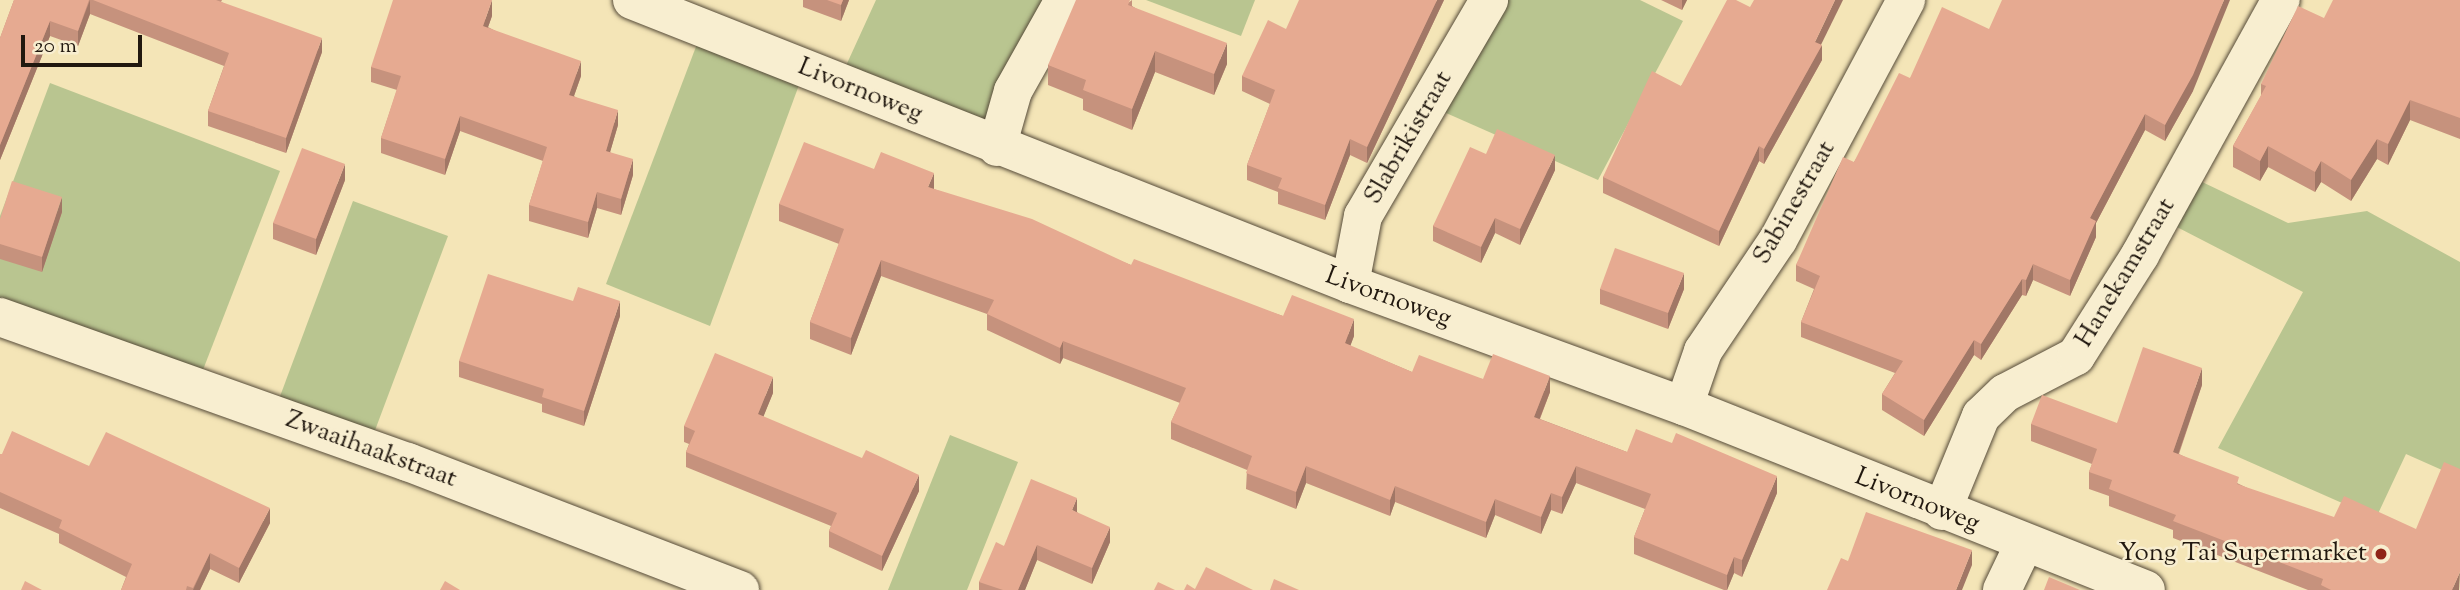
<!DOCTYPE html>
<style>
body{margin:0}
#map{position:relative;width:2460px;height:590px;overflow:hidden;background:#f4e5b7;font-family:"Sorts Mill Goudy",serif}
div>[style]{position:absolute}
.green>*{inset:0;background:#b9c590}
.roads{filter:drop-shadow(0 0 2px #564b39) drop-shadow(0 0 2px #564b39)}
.minor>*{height:38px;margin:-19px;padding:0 19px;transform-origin:19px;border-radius:19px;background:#f8eed0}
.wall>*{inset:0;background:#c6927d}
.shaded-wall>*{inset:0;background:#a17766}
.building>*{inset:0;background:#e6aa91}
.dots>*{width:19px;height:19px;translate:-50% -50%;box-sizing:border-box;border:4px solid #f8eed0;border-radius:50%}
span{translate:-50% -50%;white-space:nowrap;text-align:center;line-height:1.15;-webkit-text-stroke:5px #f8eed0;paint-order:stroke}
.street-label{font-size:26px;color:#21180f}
.poi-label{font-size:26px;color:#21180f}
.right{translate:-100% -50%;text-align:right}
.scale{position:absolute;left:21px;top:35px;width:121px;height:32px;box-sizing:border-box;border:4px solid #21180f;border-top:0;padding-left:9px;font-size:21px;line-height:24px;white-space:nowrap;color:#21180f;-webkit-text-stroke:5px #f8eed0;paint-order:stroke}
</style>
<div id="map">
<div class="green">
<div style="clip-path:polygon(876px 0,1047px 0,991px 96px,986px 123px,844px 70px)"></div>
<div style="clip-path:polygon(1146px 0,1255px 0,1241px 36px)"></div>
<div style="clip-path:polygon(1500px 0,1640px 0,1683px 21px,1598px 180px,1437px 109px)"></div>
<div style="clip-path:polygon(697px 44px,799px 85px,710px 326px,606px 284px)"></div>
<div style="clip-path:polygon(50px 83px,280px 171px,201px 375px,0 304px,0 216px)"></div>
<div style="clip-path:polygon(2198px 180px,2288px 223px,2367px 211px,2460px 262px,2460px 478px,2406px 454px,2376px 518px,2218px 448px,2303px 292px,2173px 225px)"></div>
<div style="clip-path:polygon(353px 201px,448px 236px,374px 433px,279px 399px)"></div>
<div style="clip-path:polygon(950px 435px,1018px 462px,967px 590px,888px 590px)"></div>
</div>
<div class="roads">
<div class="minor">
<div style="left:632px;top:0;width:772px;rotate:21.58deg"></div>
<div style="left:1350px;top:284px;width:356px;rotate:20.1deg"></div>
<div style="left:1684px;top:406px;width:497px;rotate:21.7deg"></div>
<div style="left:997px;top:147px;width:58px;rotate:-74.1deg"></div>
<div style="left:1013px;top:91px;width:104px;rotate:-60.7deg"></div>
<div style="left:1350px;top:284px;width:69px;rotate:-79.2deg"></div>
<div style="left:1363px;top:216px;width:250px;rotate:-59.7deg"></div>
<div style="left:0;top:317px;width:433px;rotate:19.6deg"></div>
<div style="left:408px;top:462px;width:356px;rotate:21.1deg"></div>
<div style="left:1684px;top:406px;width:58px;rotate:-70.9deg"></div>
<div style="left:1703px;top:351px;width:134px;rotate:-56deg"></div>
<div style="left:1778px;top:240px;width:272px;rotate:-61.9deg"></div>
<div style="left:1942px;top:511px;width:103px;rotate:-67.7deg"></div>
<div style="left:1981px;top:416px;width:33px;rotate:-44deg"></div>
<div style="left:2005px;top:393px;width:80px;rotate:-27.5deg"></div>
<div style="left:2076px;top:356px;width:120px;rotate:-57.6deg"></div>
<div style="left:2140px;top:255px;width:291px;rotate:-61.1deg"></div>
<div style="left:2002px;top:590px;width:51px;rotate:-64.4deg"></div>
</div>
</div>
<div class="wall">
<div style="clip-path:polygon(14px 0,222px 0,221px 2px,322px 52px,286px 153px,208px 126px,208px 111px,224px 66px,90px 14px,78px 46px,50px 36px,0 160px,0 38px)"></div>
<div style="clip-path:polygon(803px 0,849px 0,841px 21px,803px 7px)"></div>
<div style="clip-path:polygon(1132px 0,1132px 6px,1227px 64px,1214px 95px,1155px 72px,1132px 130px,1083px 110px,1083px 99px,1048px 85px,1048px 65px)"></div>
<div style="clip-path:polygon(1444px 0,1367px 163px,1350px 155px,1325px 220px,1278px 204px,1278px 192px,1247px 180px,1247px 165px,1270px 104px,1242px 91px,1242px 76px,1286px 29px)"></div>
<div style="clip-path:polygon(1661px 0,1687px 0,1682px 10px)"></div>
<div style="clip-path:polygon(2460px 0,2460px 139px,2410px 120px,2388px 165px,2377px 159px,2351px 201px,2321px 182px,2315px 192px,2268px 167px,2260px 181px,2233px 167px,2233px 146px,2261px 96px,2261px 84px)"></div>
<div style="clip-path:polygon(1750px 7px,1821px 44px,1822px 60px,1764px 164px,1759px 161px,1719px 246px,1603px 193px,1603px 177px,1681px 86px)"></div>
<div style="clip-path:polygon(492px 16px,488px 27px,581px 76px,574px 96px,618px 125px,610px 152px,633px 175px,621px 215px,597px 208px,588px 238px,529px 221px,529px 205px,543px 161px,460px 131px,445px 175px,381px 153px,381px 138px,397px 90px,371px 82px,371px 67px)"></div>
<div style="clip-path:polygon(1989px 29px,2193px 91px,2165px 141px,2145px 130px,2096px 223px,2096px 237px,2070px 296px,2033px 280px,2026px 296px,2022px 295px,1981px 360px,1974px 355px,1924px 436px,1882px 410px,1882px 394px,1895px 373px,1801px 337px,1801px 322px,1814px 289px,1796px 281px,1796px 265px,1854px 162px,1910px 78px)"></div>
<div style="clip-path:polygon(1486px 154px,1555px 170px,1520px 245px,1495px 233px,1481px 263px,1433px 241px,1433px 226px)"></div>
<div style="clip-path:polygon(874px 169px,934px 189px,1131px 265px,1283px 316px,1354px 336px,1350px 346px,1412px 372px,1483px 379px,1550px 392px,1540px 419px,1627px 452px,1777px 493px,1742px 577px,1734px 573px,1727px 590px,1724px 590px,1634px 554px,1634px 537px,1645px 509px,1576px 483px,1562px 514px,1551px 510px,1541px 534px,1495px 515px,1486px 538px,1395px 502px,1390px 516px,1306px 483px,1296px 509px,1246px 489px,1247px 470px,1171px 439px,1171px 422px,1180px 403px,1063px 358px,1060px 364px,987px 330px,987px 314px,881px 276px,851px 355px,810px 339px,810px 322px,839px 244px,779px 221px,779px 204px)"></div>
<div style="clip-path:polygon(345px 180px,316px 255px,273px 239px,273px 223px)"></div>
<div style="clip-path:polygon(62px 212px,42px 272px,0 259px,0 219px)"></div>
<div style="clip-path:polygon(1600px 289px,1684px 289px,1668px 329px,1600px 304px)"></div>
<div style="clip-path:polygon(620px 316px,584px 426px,542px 412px,542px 404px,459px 377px,459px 361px)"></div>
<div style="clip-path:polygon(2202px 385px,2179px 454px,2239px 484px,2459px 590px,2308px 590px,2173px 538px,2173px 530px,2109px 506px,2109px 496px,2089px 489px,2089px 472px,2092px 464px,2031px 441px,2031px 424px,2117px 423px)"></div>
<div style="clip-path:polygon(773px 393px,763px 417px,919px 491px,882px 571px,829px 547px,829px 531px,831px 526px,686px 467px,686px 452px,689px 444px,684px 442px,684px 426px)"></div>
<div style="clip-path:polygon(0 454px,89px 466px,270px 523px,239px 583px,210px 569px,200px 590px,121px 590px,126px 577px,59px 543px,59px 534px,0 508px)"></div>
<div style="clip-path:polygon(1077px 512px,1110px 542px,1092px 584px,1037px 560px,1025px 590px,979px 590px,979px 582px,1004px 546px)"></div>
</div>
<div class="shaded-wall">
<div style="clip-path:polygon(90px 0,90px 14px,78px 46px,78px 31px)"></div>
<div style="clip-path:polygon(492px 0,492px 16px,483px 41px,483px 26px)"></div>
<div style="clip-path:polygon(843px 0,849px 0,841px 21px,841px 5px)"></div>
<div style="clip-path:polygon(1437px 0,1444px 0,1367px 163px,1367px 147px)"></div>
<div style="clip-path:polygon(1682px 0,1687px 0,1682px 10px)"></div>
<div style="clip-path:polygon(1835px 0,1843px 0,1815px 57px,1815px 42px)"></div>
<div style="clip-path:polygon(2224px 0,2230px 0,2193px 91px,2165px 141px,2165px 125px)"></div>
<div style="clip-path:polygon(50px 21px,50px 36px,0 160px,0 145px)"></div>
<div style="clip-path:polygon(322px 38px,322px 52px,286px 153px,286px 138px)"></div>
<div style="clip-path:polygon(1227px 43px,1227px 64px,1214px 95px,1214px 74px)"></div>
<div style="clip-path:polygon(1822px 45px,1822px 60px,1764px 164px,1764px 149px)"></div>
<div style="clip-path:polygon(1155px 51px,1155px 72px,1132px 130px,1132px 109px)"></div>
<div style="clip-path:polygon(581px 61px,581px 76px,569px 110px,569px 95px)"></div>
<div style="clip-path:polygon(2410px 100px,2410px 120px,2388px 165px,2388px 144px)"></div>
<div style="clip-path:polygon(618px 110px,618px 125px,606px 166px,606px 151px)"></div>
<div style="clip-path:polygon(2145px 114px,2145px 130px,2096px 223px,2096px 237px,2070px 296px,2070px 280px,2090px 218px)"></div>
<div style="clip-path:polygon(460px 116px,460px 131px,445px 175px,445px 159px)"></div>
<div style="clip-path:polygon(1350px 139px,1350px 155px,1325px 220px,1325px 205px)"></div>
<div style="clip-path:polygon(2377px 139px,2377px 159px,2351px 201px,2351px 180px)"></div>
<div style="clip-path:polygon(1759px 146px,1759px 161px,1719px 246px,1719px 231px)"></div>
<div style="clip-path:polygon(2268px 146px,2268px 167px,2260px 181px,2260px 161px)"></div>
<div style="clip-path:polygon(1555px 155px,1555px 170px,1520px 245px,1520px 229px)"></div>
<div style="clip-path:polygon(633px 159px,633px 175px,621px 215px,621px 199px)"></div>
<div style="clip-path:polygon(2321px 161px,2321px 182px,2315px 192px,2315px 172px)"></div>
<div style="clip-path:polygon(345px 164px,345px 180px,316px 255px,316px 239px)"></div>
<div style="clip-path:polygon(934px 173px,934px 190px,928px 187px)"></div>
<div style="clip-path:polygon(597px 192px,597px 208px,588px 238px,588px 222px)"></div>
<div style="clip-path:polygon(62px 197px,62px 212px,42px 272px,42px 257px)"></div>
<div style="clip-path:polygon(1495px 218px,1495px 233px,1481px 263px,1481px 247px)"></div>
<div style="clip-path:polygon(881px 260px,881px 276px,851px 355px,851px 338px)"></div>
<div style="clip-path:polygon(2033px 264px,2033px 280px,2026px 296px,2026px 280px)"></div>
<div style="clip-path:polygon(1684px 273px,1684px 289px,1668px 329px,1668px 313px)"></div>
<div style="clip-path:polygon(2022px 279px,2022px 295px,1981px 360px,1981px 344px)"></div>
<div style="clip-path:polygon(620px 301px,620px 316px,584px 426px,584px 411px)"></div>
<div style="clip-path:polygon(1354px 319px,1354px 336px,1345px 360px,1345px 343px)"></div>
<div style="clip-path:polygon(1974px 340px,1974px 355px,1924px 436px,1924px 420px)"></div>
<div style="clip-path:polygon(1063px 341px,1063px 358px,1060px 364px,1060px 348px)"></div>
<div style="clip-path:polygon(2202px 368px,2202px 385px,2173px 469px,2173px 452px)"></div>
<div style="clip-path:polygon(1550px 376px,1550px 392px,1534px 433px,1534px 417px)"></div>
<div style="clip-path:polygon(773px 377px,773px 393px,758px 430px,758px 414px)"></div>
<div style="clip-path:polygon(1306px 466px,1306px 483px,1296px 509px,1296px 492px)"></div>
<div style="clip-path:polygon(1576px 466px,1576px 483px,1562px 514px,1562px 497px)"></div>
<div style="clip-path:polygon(919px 475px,919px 491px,882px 571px,882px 556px)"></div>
<div style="clip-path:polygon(1777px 476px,1777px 493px,1742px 577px,1742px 560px)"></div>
<div style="clip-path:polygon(1395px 486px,1395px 502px,1390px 516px,1390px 500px)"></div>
<div style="clip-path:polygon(1551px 493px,1551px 510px,1541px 534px,1541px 517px)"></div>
<div style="clip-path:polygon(1077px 498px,1077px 513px,1072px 510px)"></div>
<div style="clip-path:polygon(1495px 499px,1495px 515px,1486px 538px,1486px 522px)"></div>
<div style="clip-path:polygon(270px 508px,270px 523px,239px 583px,239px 568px)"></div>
<div style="clip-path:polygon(1110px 527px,1110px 542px,1092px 584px,1092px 568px)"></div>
<div style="clip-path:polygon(1037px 545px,1037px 560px,1025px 590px,1018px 590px)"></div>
<div style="clip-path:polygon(1972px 550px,1972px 565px,1962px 590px,1956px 590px)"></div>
<div style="clip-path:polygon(210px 553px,210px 569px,200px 590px,193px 590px)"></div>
<div style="clip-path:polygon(1734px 557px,1734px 573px,1727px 590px,1727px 575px)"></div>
<div style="clip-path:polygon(2460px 572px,2459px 590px,2452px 590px)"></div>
</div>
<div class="building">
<div style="clip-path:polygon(14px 0,89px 0,78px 31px,50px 21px,0 145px,0 38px)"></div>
<div style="clip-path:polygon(93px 0,216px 0,322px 38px,286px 138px,208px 111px,229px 53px)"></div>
<div style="clip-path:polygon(393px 0,492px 0,483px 26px,581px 61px,569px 95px,618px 110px,606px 151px,633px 159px,621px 199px,597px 192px,588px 222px,529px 205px,547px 147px,460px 116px,445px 159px,381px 138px,401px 76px,371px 67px)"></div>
<div style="clip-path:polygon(827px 0,843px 0,841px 5px)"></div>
<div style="clip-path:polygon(1076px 0,1130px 0,1128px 5px,1227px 43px,1214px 74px,1155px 51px,1132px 109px,1083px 90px,1086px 80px,1048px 65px)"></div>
<div style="clip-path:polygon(1299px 0,1437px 0,1367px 147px,1350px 139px,1325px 205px,1278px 188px,1282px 178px,1247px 165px,1275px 90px,1242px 76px,1268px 20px,1286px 29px)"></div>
<div style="clip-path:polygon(1727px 0,1736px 0,1750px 7px,1754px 0,1835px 0,1815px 42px,1822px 45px,1764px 149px,1759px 146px,1719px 231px,1603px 177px,1652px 71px,1681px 86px)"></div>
<div style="clip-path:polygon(2002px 0,2224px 0,2193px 75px,2165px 125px,2145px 114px,2090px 218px,2096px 221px,2070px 280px,2033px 264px,2026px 280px,2022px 279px,1981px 344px,1974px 340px,1924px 420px,1882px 394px,1903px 361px,1801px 322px,1820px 276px,1796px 265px,1843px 157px,1854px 162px,1899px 73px,1910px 78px,1942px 7px,1989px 29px)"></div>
<div style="clip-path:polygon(2333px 0,2460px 0,2460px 118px,2410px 100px,2388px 144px,2377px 139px,2351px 180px,2321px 161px,2315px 172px,2268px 146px,2260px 161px,2233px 146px,2266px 86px,2261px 84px,2298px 6px,2324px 18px)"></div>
<div style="clip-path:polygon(1497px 129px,1555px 155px,1520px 229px,1495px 218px,1481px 247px,1433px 226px,1470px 147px,1486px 154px)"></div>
<div style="clip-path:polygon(804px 142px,874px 169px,881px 152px,934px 173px,928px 187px,1032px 219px,1131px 265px,1134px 259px,1283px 316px,1292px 295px,1354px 319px,1345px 343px,1412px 372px,1419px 355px,1483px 379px,1493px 354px,1550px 376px,1534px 417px,1627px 452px,1636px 429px,1672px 443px,1676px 433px,1777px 476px,1742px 560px,1734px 557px,1727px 575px,1634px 537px,1651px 494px,1576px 466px,1562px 497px,1551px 493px,1541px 517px,1495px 499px,1486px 522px,1395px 486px,1390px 500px,1306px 466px,1296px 492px,1246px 473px,1252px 456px,1171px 422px,1186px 388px,1063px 341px,1060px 348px,987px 314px,994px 300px,881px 260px,851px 338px,810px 322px,844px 229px,779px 204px)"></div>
<div style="clip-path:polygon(302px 148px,345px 164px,316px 239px,273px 223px)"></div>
<div style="clip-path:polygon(12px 181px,62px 197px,42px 257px,0 244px,0 219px)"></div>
<div style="clip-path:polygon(1615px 248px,1684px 273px,1668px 313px,1600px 289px)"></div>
<div style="clip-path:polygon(488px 274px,573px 301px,578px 287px,620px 301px,584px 411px,542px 397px,544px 389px,459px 361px)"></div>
<div style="clip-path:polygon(2143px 347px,2202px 368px,2173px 452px,2239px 477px,2237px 484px,2334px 517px,2344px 496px,2416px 529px,2444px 462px,2460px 469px,2460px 572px,2452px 590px,2331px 590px,2321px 585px,2323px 579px,2173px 521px,2176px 515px,2109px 489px,2112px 480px,2089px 472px,2097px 449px,2031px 424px,2042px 395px,2117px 423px)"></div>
<div style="clip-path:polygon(715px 353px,773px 377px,758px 414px,862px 458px,866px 450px,919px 475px,882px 556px,829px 531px,837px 513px,686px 452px,695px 431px,684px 426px)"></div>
<div style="clip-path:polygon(12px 431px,89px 466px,106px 432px,270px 508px,239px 568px,210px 553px,193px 588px,187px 586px,186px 590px,121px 590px,132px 564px,59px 528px,62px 520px,0 492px,0 454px,2px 454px)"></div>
<div style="clip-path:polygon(1031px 479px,1077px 498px,1072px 510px,1110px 527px,1092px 568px,1037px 545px,1018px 590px,1003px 590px,979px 582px,996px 542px,1004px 546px)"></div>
<div style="clip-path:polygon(1866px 512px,1972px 550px,1956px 590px,1827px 590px,1841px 558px,1848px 561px)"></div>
<div style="clip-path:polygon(1206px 567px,1253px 590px,1184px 590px,1187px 584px,1195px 589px)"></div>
<div style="clip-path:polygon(2049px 577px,2080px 590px,2044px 590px)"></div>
<div style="clip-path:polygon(1274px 579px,1299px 590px,1270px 590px)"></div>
<div style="clip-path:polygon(25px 581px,42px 590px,21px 590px)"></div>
<div style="clip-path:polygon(445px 581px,460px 590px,440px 590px)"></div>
<div style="clip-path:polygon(1158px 582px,1175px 590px,1154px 590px)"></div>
</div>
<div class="dots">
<div style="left:2381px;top:554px;background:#8f2418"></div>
</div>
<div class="street-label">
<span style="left:860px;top:91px;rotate:22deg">Livornoweg</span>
<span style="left:1409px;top:138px;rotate:-60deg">Slabrikistraat</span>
<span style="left:1795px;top:203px;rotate:-60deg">Sabinestraat</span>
<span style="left:2126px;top:273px;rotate:-59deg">Hanekamstraat</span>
<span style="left:1388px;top:298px;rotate:20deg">Livornoweg</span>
<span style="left:371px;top:450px;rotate:20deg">Zwaaihaakstraat</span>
<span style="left:1917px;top:501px;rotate:22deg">Livornoweg</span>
</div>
<div class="poi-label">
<span class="right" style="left:2367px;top:554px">Yong Tai Supermarket</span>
</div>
<div class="scale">20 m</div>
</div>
